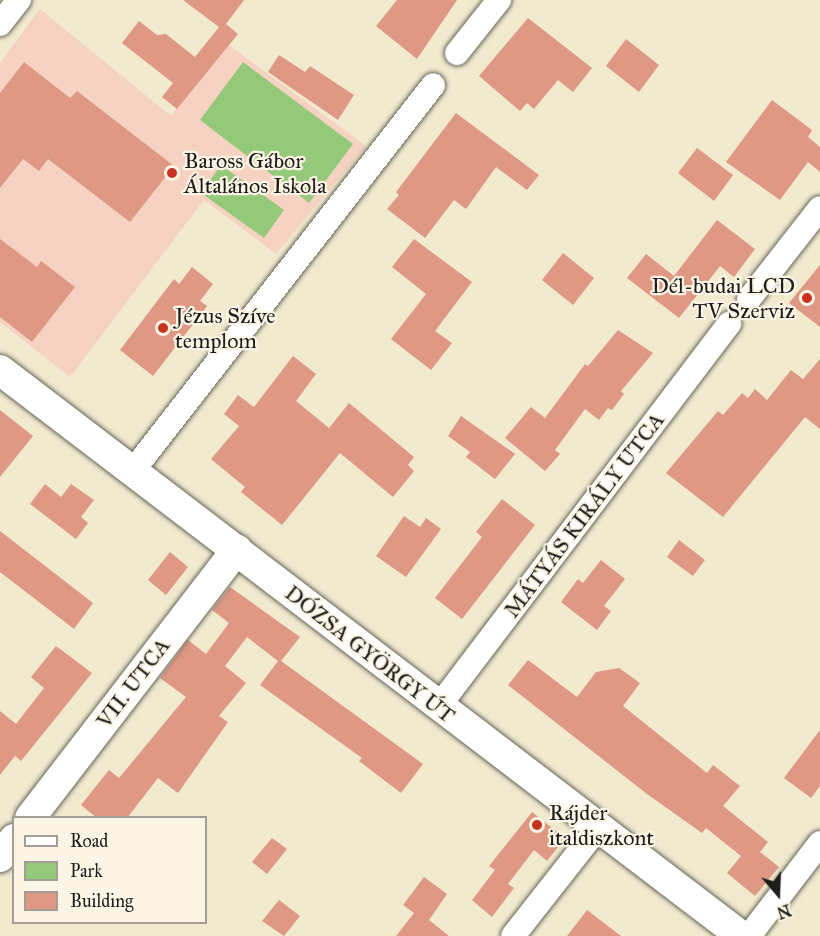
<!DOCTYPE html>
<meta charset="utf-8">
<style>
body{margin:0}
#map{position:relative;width:820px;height:936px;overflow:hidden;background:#f1eace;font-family:"IM FELL Great Primer",serif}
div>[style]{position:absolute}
.built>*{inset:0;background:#f6d2c3}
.green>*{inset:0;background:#95c97a}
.building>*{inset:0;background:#de9884}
.roads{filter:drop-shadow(0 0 2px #67645a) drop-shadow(0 0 2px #67645a)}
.minor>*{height:24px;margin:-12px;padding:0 12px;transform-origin:12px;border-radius:12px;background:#fff}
.tertiary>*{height:30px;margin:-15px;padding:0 15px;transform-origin:15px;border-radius:15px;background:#fff}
.dots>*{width:16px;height:16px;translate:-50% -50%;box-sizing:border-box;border:3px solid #fcf5e5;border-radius:50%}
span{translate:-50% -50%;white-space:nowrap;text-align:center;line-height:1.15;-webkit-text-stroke:4.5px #fcf5e5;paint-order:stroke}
.poi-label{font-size:22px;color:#1c1c1c}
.left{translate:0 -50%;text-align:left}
.right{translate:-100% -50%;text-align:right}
.street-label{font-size:22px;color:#1c1c1c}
.legend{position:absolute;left:12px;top:816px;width:195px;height:108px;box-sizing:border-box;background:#fcf5e5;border:2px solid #a29e95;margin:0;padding:8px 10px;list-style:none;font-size:18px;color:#1c1c1c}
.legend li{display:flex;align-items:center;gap:12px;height:30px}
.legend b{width:30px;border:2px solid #a29e95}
.north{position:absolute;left:748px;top:864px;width:60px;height:60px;-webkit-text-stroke:4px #fcf5e5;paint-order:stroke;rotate:161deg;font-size:16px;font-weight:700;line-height:24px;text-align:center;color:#1c1c1c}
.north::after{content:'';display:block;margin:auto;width:21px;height:27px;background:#1c1c1c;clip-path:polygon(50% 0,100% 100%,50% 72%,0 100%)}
</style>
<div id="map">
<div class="built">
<div style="clip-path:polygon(40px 9px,171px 116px,226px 43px,366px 146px,276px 254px,204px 200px,70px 377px,0 322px,0 63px)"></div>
</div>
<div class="green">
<div style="clip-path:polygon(243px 62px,353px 144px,309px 203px,200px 120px)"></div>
<div style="clip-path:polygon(221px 165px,284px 210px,264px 238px,201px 193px)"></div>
</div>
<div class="building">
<div style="clip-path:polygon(183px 0,244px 0,226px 24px,238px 34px,177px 109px,162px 97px,173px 83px,122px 43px,139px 21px,157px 35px,166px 34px,195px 57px,219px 27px)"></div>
<div style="clip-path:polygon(397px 0,457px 0,417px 59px,376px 26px)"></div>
<div style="clip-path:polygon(528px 18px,592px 68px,573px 92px,558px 80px,534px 109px,527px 103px,520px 111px,479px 76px)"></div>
<div style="clip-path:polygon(626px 39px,659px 65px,639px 92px,606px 66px)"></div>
<div style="clip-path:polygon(279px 55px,305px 72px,310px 66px,354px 95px,338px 120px,268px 72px)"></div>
<div style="clip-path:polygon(24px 62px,70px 98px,77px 91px,174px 166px,130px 222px,48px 159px,39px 171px,23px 159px,0 188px,0 93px)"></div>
<div style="clip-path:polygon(772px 100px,812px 130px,808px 137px,820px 147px,820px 172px,808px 162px,780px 200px,726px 162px)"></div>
<div style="clip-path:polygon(456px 113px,539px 175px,527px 190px,496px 167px,466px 209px,454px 200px,425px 238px,387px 209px,399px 195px,396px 192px)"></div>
<div style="clip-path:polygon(697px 148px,733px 175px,714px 201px,678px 173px)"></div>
<div style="clip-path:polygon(717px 220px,755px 249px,734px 277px,720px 266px,679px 318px,627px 278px,646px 254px,674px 276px)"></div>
<div style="clip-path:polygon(0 239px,37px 267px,41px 261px,75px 287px,32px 342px,0 317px)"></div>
<div style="clip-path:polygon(414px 239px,472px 282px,435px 331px,452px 343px,431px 370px,391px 339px,426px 294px,392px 267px)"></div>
<div style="clip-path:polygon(563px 253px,594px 278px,573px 305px,542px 280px)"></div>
<div style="clip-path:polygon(820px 265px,820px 327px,789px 303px)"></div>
<div style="clip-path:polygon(192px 267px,213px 284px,200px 301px,207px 306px,153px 376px,120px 350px,174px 279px,179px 284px)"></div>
<div style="clip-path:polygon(618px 330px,653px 353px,621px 391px,624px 394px,612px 410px,608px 408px,599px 420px,585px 409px,555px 450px,560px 454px,545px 471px,505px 438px,531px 407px,545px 418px,585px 364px,588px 366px)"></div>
<div style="clip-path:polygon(293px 356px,316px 374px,296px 401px,329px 428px,349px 403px,414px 457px,408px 465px,414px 471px,393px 497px,340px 453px,282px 525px,241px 492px,245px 487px,211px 459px,239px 426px,224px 414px,238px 395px,254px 407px)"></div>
<div style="clip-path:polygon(820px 359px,820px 429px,805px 417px,723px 517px,666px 473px,718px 411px,723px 415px,742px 393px,748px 398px,755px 389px,767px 400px,791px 370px,803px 379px)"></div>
<div style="clip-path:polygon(0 410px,33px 436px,0 477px)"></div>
<div style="clip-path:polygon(461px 416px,515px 454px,495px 479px,466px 457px,470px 452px,448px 436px)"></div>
<div style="clip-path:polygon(45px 484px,61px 497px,71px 484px,94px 500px,81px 517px,88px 523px,76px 539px,30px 504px)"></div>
<div style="clip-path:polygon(502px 499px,535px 525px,462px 619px,435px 598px,482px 537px,476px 532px)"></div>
<div style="clip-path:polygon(404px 516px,420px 527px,426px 518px,441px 529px,406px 577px,376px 556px)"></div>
<div style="clip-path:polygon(0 531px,93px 603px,74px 629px,0 572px)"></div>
<div style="clip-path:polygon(679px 540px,705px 560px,693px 576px,667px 557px)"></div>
<div style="clip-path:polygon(170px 552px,188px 567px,166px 595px,148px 580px)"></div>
<div style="clip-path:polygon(601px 560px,625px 579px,604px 606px,611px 611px,597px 630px,561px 602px,578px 579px,583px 583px)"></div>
<div style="clip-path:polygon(230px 587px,300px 637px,281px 661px,423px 764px,401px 793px,359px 761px,362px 758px,260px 685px,278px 661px,247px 637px,225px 666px,246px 683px,219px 716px,228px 722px,178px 793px,158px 778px,127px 818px,97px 818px,81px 805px,109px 770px,119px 778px,186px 697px,160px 678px,188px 640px,206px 654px,229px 623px,212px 610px)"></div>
<div style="clip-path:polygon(56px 646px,92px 673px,21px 761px,15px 756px,0 775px,0 711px,16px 724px,44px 688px,31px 677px)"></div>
<div style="clip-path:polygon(528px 660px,577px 697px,596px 672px,619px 668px,640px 683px,623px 706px,707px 773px,713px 765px,740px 786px,723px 806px,768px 842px,760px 852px,779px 867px,755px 896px,727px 873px,741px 856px,706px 828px,702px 833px,647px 794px,508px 685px)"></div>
<div style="clip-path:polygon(820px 730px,820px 786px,811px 798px,784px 778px)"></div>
<div style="clip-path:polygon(532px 812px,565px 838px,547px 861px,534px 850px,508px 884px,514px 888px,492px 917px,472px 900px,495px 870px,489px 866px)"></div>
<div style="clip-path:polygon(272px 838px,287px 849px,267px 874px,252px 862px)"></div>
<div style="clip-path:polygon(424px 877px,447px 894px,429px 920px,449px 936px,396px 936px,414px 913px,403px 905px)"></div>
<div style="clip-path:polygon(279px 900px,300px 916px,284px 936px,262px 921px)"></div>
<div style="clip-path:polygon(587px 910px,621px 936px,567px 936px)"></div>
</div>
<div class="roads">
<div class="minor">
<div style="left:0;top:24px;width:31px;rotate:-52deg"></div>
<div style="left:457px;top:53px;width:68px;rotate:-51.6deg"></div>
<div style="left:749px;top:299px;width:115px;rotate:-52deg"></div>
<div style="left:132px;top:472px;width:490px;rotate:-52.1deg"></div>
<div style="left:439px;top:706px;width:480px;rotate:-52.8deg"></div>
<div style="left:513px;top:936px;width:136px;rotate:-51.9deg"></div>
<div style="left:749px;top:936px;width:117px;rotate:-52.6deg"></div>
</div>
<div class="tertiary">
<div style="left:0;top:370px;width:932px;rotate:37.37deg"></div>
<div style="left:30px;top:818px;width:339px;rotate:-52.4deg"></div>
<div style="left:0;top:857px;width:23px;rotate:-52deg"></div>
</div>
</div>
<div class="dots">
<div style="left:172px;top:173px;background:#c8321e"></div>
<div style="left:807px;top:298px;background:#c8321e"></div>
<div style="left:163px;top:328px;background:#c8321e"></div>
<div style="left:537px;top:825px;background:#c8321e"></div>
</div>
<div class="poi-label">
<span class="left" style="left:184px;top:173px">Baross Gábor<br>Általános Iskola</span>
<span class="right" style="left:795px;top:298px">Dél-budai LCD<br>TV Szerviz</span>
<span class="left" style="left:175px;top:328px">Jézus Szíve<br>templom</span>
<span class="left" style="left:549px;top:825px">Rájder<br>italdiszkont</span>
</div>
<div class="street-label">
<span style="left:584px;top:515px;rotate:-53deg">MÁTYÁS KIRÁLY UTCA</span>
<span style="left:370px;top:654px;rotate:38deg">DÓZSA GYÖRGY ÚT</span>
<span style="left:133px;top:683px;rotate:-53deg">VII. UTCA</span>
</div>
<ul class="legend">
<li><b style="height:8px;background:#fff"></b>Road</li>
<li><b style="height:16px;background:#95c97a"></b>Park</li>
<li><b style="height:16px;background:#de9884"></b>Building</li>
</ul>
<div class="north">N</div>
</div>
